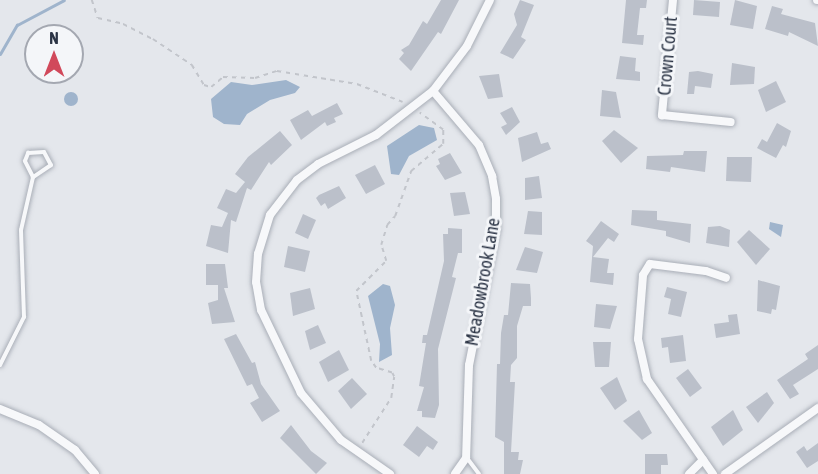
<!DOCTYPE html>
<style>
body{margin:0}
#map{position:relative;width:818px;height:474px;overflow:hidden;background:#e4e7ec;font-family:"Asap Condensed",sans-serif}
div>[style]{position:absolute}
.water>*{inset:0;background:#9fb4cc}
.round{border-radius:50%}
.stream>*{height:3px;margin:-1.5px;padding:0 1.5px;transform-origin:1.5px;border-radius:1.5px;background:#9fb4cc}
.building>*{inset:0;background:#bbc0ca}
.path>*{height:1.5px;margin-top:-0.75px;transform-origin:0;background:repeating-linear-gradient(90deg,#c2c5cb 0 4.5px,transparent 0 9px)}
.roads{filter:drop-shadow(0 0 2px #a9aeb7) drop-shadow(0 0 2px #a9aeb7)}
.lane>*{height:4px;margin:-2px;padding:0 2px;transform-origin:2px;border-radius:2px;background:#f7f8fa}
.street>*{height:8px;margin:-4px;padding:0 4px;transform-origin:4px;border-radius:4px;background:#f7f8fa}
span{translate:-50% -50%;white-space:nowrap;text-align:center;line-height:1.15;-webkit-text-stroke:6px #f4f6f9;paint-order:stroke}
.street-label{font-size:18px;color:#2b3445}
.north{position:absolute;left:24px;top:24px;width:60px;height:60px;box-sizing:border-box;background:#f4f6f9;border:2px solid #a4a8b1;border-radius:50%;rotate:0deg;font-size:16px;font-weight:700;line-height:24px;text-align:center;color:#2b3445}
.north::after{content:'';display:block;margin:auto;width:21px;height:27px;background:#d1495b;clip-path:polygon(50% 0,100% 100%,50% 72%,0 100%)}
</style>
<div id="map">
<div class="water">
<div style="clip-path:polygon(286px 80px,300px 87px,295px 93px,270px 100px,247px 114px,240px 125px,224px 124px,213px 117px,211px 99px,231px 82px,252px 85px)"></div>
<div class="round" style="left:64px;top:92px;width:14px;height:14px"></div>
<div style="clip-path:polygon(419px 125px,434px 128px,437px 140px,409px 156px,399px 175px,391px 174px,387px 146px)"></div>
<div style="clip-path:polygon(770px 222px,783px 225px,781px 237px,769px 229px)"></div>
<div style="clip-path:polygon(383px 284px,390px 286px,395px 305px,390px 328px,392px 355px,379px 362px,380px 344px,368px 296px)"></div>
</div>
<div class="stream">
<div style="left:0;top:54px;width:34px;rotate:-60deg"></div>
<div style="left:17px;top:25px;width:53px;rotate:-28deg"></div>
</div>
<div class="building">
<div style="clip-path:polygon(441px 0,459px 0,441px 34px,438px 32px,411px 71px,399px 59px,404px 53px,401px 50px,409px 45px,423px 21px,427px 24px)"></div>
<div style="clip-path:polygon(520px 0,534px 5px,521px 37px,526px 40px,513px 59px,500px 53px,517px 25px,514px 14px)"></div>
<div style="clip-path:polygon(626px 0,647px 0,646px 8px,640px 8px,637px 35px,644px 35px,643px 45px,622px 43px)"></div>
<div style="clip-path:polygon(694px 0,720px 2px,719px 17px,693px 15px)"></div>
<div style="clip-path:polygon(735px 0,757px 6px,753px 29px,730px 25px)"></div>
<div style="clip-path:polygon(772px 6px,783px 9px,781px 14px,815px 23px,818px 46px,789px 32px,788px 36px,765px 29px)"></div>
<div style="clip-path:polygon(620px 56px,636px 58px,635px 71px,640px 72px,640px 81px,616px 79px)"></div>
<div style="clip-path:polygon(732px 63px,755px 67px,754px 84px,730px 85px)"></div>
<div style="clip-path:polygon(698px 71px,713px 74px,711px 88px,695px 86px,694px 94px,687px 94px,689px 72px)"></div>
<div style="clip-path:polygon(499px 74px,503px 97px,488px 99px,479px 76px)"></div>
<div style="clip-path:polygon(776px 81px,786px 102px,766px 112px,758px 90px)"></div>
<div style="clip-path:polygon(602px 90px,616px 92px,621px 118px,600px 116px)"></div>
<div style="clip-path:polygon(337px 103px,343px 114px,334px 118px,336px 122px,327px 126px,325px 122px,301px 140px,290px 120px,308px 110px,312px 116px)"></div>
<div style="clip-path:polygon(512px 107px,520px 122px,506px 135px,501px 127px,507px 124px,500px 113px)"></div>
<div style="clip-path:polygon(777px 123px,791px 131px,786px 147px,783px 145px,776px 158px,757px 148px,762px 139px,767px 142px)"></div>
<div style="clip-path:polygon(614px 130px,638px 148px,621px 163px,602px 141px)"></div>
<div style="clip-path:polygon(280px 131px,292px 145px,271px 165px,269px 162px,251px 190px,247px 188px,236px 222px,231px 220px,228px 253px,206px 246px,211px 225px,222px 227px,228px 213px,217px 208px,226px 189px,236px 193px,245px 182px,235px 174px,248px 157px)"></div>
<div style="clip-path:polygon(537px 132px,541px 144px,548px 142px,551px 149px,522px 162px,518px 138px)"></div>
<div style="clip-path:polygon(684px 151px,707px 151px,705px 172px,671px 167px,670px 172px,646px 169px,647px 156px,683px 155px)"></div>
<div style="clip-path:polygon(450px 153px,462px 173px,445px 180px,436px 166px,440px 164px,438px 159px)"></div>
<div style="clip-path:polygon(727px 157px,752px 157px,751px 182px,726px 181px)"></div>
<div style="clip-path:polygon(375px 165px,385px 184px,366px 194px,355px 175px)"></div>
<div style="clip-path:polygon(539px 176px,542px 198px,525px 200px,525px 178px)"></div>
<div style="clip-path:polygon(339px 186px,346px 198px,328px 209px,325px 203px,321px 206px,316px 198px,319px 195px)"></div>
<div style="clip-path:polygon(465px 192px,470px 214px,454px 216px,450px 193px)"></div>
<div style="clip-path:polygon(632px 210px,657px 211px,657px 220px,691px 224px,690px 243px,666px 236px,666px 231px,631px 225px)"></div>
<div style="clip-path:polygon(528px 211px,542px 212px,542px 235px,524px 234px)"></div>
<div style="clip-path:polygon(303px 214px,316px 220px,308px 239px,295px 233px)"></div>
<div style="clip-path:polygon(601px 221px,619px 234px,614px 242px,608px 238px,593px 257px,609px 259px,607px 273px,614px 273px,613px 285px,590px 282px,593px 246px,586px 241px)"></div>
<div style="clip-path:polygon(720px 226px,730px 230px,729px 247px,706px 243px,708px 227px)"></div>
<div style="clip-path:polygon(448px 228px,462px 229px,462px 253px,458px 253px,452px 277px,456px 278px,438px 349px,439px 405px,435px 418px,422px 417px,422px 411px,417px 411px,424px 387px,419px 386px,426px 343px,422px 343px,423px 335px,427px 335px,444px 261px,443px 234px,448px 234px)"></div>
<div style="clip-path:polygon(749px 230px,770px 249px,756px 265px,737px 242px)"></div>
<div style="clip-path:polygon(288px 246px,310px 251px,305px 272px,284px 267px)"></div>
<div style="clip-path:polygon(525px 247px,543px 252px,537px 273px,516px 270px)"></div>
<div style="clip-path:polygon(206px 264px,225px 264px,228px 288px,224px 288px,235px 322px,212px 324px,208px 303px,218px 300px,218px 285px,206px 285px)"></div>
<div style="clip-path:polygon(758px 280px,780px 286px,776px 310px,772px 309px,771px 314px,757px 311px)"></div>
<div style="clip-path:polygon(511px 283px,530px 284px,531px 298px,531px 306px,523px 306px,517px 326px,517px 358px,511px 365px,510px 382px,515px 382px,511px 452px,519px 452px,518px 460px,523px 460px,520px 474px,504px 474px,504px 442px,495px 437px,497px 364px,500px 364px,501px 333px,504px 315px,508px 315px)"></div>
<div style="clip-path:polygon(667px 287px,687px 292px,681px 317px,668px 314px,671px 299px,664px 297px)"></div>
<div style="clip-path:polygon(310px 288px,315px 309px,293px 316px,290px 293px)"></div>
<div style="clip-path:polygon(596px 304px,617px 306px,610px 329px,594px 327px)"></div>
<div style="clip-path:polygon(737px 314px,740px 334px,716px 338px,714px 324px,729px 322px,728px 315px)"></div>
<div style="clip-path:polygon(318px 325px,326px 343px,310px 350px,305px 331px)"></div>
<div style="clip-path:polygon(236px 334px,252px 363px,255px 362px,261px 384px,280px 411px,262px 422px,250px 403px,259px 398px,252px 384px,247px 386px,224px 339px)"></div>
<div style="clip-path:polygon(683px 335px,686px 361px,670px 363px,668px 347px,662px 348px,661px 338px)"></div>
<div style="clip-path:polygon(593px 342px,611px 342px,609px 367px,595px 367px)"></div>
<div style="clip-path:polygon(818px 345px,818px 369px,793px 385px,799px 394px,790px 399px,777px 380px,808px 359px,805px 354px)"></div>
<div style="clip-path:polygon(339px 350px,349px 370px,328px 382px,319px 362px)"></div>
<div style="clip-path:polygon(688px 369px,702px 388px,690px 397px,676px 378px)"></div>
<div style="clip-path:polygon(617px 377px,627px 401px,615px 410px,600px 388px)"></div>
<div style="clip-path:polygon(352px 378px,367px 394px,351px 409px,338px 391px)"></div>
<div style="clip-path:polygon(767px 392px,774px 403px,758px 423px,746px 407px)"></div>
<div style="clip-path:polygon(639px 410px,652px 433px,642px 440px,623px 421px)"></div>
<div style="clip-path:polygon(733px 410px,743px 430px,723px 446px,711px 427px)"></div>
<div style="clip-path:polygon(291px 425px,311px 451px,327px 463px,316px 474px,280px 438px)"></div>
<div style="clip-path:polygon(417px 426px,438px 442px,433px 450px,427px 446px,419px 457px,403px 445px)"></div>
<div style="clip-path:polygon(818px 443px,818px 461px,807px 468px,796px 452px,804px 446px,807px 451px)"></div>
<div style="clip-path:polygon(645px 454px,667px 454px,668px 465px,661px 465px,661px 474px,645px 474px)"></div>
</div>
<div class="path">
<div style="left:92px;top:0;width:19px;rotate:72deg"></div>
<div style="left:98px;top:18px;width:26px;rotate:13deg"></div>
<div style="left:123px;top:24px;width:34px;rotate:27deg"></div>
<div style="left:153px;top:39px;width:47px;rotate:33.7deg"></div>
<div style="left:192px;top:65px;width:23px;rotate:59deg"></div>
<div style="left:204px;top:85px;width:7px;rotate:16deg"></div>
<div style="left:211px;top:87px;width:16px;rotate:-40deg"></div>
<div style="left:223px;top:77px;width:32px;rotate:2deg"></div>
<div style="left:255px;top:78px;width:23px;rotate:-18deg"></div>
<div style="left:277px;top:71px;width:81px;rotate:9.2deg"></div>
<div style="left:357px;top:84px;width:49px;rotate:21.4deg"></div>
<div style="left:362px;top:443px;width:54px;rotate:-57.2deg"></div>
<div style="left:391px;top:398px;width:21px;rotate:-82deg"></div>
<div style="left:394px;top:377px;width:4px;rotate:-117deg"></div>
<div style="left:392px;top:373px;width:17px;rotate:-163deg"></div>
<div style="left:376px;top:368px;width:9px;rotate:-126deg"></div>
<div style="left:371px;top:361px;width:72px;rotate:-102.1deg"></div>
<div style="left:356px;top:291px;width:42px;rotate:-45deg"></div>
<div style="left:386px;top:261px;width:17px;rotate:-107deg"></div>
<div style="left:381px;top:245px;width:21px;rotate:-73deg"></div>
<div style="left:387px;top:225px;width:12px;rotate:-48deg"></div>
<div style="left:395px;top:216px;width:48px;rotate:-70.4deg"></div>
<div style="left:411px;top:171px;width:42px;rotate:-40.2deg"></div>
<div style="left:443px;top:144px;width:14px;rotate:-90deg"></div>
<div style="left:443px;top:130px;width:29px;rotate:-144deg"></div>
</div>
<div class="roads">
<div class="lane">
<div style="left:0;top:365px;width:54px;rotate:-63.4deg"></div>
<div style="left:24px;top:317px;width:87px;rotate:-92deg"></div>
<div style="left:21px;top:230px;width:54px;rotate:-77.2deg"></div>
<div style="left:33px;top:177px;width:18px;rotate:-117deg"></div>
<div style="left:25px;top:161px;width:9px;rotate:-69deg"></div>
<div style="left:28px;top:153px;width:16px;rotate:-4deg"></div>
<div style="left:44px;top:152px;width:15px;rotate:62deg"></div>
<div style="left:51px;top:165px;width:22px;rotate:146deg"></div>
<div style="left:467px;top:458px;width:20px;rotate:53deg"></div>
</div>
<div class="street">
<div style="left:673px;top:0;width:116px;rotate:95.5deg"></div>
<div style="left:662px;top:115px;width:69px;rotate:5.8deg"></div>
<div style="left:817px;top:0;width:1px"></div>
<div style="left:433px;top:91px;width:56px;rotate:-52.9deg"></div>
<div style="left:467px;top:46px;width:51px;rotate:-63.4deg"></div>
<div style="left:0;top:409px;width:42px;rotate:22.3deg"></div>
<div style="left:39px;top:425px;width:44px;rotate:34.8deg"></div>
<div style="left:75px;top:450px;width:31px;rotate:50deg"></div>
<div style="left:390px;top:474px;width:60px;rotate:-145.2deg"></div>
<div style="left:341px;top:440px;width:62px;rotate:-130.4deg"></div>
<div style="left:301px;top:393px;width:92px;rotate:-115.7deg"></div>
<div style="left:261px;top:310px;width:28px;rotate:-100deg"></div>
<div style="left:256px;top:282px;width:28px;rotate:-86deg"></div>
<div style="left:258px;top:254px;width:41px;rotate:-72.9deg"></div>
<div style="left:270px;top:215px;width:44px;rotate:-52.4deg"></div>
<div style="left:297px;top:180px;width:26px;rotate:-37deg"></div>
<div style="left:318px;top:164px;width:65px;rotate:-26.6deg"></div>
<div style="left:376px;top:135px;width:72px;rotate:-37.7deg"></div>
<div style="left:433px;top:91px;width:71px;rotate:49.6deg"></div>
<div style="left:479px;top:145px;width:34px;rotate:67deg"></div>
<div style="left:492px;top:176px;width:23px;rotate:80deg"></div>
<div style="left:496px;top:199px;width:30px;rotate:90deg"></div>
<div style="left:496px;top:229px;width:139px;rotate:101.2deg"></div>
<div style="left:469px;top:365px;width:93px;rotate:91.8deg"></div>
<div style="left:466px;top:458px;width:19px;rotate:125deg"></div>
<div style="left:689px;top:474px;width:20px;rotate:-45deg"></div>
<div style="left:713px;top:474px;width:116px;rotate:-124.8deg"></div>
<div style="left:647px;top:379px;width:41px;rotate:-102.7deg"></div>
<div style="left:638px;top:339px;width:64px;rotate:-85.5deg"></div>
<div style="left:643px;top:275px;width:13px;rotate:-58deg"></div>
<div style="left:650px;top:264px;width:56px;rotate:7.1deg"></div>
<div style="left:706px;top:271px;width:21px;rotate:19deg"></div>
<div style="left:725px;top:474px;width:114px;rotate:-35.4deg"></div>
</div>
</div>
<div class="street-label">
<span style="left:668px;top:56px;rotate:-85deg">Crown Court</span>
<span style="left:483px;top:282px;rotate:-80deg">Meadowbrook Lane</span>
</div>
<div class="north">N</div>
</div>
